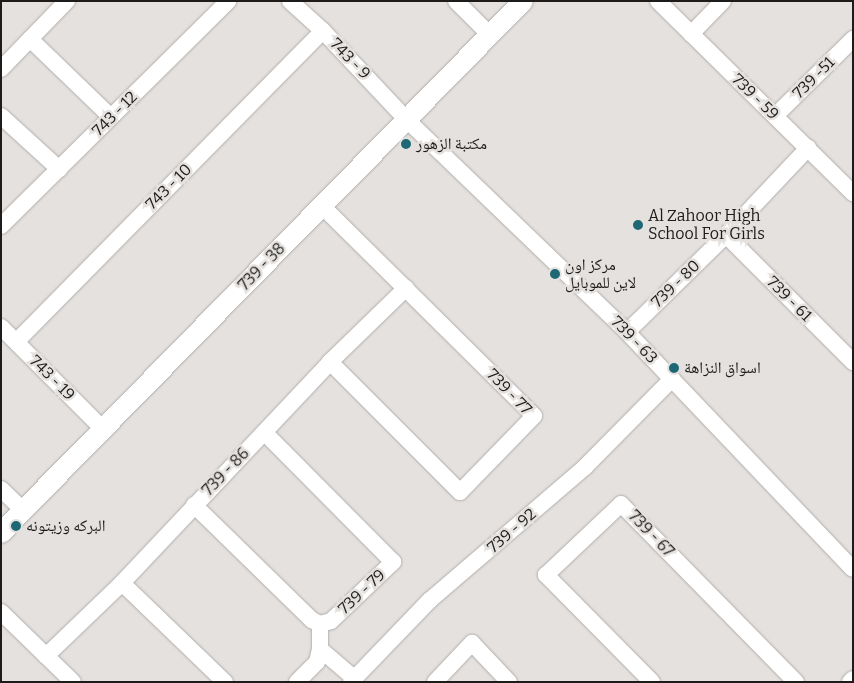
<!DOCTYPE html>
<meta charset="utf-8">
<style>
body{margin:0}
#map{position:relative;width:854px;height:683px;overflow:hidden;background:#e4e1de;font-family:Bitter,"Noto Naskh Arabic",serif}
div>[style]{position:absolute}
.roads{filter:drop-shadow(0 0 1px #b1adab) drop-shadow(0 0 1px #b1adab)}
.minor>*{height:16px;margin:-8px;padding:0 8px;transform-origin:8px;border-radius:8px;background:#fff}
.tertiary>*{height:20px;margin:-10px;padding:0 10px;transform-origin:10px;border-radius:10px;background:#fff}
.dots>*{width:14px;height:14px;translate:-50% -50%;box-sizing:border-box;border:2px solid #e4e1de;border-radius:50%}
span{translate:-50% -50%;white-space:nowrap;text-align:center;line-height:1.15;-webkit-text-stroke:5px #e4e1de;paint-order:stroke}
.street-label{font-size:16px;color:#1d1c1b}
.poi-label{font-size:16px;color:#1d1c1b}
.left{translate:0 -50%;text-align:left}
.frame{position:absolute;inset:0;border:2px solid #1d1c1b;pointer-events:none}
</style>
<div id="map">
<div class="roads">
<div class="minor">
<div style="left:290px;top:1px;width:45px;rotate:42.3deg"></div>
<div style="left:323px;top:31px;width:122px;rotate:46.7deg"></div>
<div style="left:407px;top:120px;width:306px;rotate:43.9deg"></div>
<div style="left:627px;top:332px;width:327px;rotate:46.4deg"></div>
<div style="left:456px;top:1px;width:48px;rotate:45deg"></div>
<div style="left:658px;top:1px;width:274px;rotate:44.6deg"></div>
<div style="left:691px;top:34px;width:46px;rotate:-45.9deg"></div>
<div style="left:30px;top:39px;width:112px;rotate:43.9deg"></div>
<div style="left:1px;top:69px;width:95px;rotate:-45.9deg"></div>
<div style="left:1px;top:116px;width:79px;rotate:42.4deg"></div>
<div style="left:775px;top:116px;width:110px;rotate:-44.6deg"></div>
<div style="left:322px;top:206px;width:298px;rotate:44.7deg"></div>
<div style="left:534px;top:416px;width:106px;rotate:134.2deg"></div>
<div style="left:460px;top:492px;width:184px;rotate:-135deg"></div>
<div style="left:1px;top:226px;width:320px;rotate:-44.7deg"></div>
<div style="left:726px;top:235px;width:180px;rotate:45deg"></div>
<div style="left:1px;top:327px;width:144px;rotate:45deg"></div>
<div style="left:627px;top:332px;width:139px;rotate:-44.4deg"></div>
<div style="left:726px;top:235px;width:120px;rotate:-46.7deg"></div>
<div style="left:16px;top:342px;width:437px;rotate:-45.4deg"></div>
<div style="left:1px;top:489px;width:30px;rotate:44deg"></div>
<div style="left:194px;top:505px;width:165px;rotate:44.3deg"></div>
<div style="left:312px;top:620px;width:9px;rotate:27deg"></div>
<div style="left:320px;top:624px;width:11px;rotate:-15deg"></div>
<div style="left:331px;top:621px;width:86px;rotate:-43.6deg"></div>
<div style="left:393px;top:562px;width:183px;rotate:-134.8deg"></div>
<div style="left:122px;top:583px;width:143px;rotate:43.9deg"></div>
<div style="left:1px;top:612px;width:100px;rotate:44.2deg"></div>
<div style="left:320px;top:649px;width:45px;rotate:40.5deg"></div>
<div style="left:46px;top:656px;width:105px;rotate:-43.8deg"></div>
<div style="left:122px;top:583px;width:303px;rotate:-46.7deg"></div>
<div style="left:330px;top:362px;width:106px;rotate:-44.2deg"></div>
<div style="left:297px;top:682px;width:28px;rotate:-45deg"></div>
<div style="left:317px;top:662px;width:13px;rotate:-77deg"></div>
<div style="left:320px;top:649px;width:25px;rotate:-90deg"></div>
<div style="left:351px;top:682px;width:114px;rotate:-46.1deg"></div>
<div style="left:430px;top:600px;width:204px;rotate:-40.6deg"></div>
<div style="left:585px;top:467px;width:124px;rotate:-45.3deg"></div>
<div style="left:435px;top:682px;width:54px;rotate:-46.5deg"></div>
<div style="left:472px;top:643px;width:54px;rotate:46.5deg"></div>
<div style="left:652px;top:682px;width:151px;rotate:-134.7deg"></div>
<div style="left:546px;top:575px;width:103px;rotate:-43.4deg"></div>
<div style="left:621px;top:504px;width:250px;rotate:45.5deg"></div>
<div style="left:850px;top:682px;width:4px;rotate:-45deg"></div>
</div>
<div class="tertiary">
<div style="left:1px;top:533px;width:745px;rotate:-45.54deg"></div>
</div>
</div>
<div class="dots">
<div style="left:406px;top:144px;background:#1e6774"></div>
<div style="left:638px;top:225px;background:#1e6774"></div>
<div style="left:555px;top:274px;background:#1e6774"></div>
<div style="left:674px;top:368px;background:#1e6774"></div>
<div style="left:16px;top:526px;background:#1e6774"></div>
</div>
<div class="street-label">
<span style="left:350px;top:59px;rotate:46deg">743 - 9</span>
<span style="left:814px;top:78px;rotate:-45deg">739 -51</span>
<span style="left:755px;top:97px;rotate:44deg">739 - 59</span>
<span style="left:115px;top:114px;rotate:-45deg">743 - 12</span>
<span style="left:169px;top:187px;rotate:-45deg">743 - 10</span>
<span style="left:262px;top:267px;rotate:-46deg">739 - 38</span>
<span style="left:676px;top:284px;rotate:-44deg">739 - 80</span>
<span style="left:789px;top:299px;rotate:45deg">739 - 61</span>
<span style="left:634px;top:340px;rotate:46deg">739 - 63</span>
<span style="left:52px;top:378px;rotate:45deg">743 - 19</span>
<span style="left:509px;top:392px;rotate:46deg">739 - 77</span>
<span style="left:226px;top:472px;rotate:-46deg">739 - 86</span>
<span style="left:512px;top:531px;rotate:-41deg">739 - 92</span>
<span style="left:651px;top:534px;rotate:46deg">739 - 67</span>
<span style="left:362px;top:592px;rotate:-43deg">739 - 79</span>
</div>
<div class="poi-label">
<span class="left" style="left:416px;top:144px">مكتبة الزهور</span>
<span class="left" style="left:648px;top:225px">Al Zahoor High<br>School For Girls</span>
<span class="left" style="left:565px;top:274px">مركز اون<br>لاين للموبايل</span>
<span class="left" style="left:684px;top:368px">اسواق النزاهة</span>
<span class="left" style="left:26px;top:526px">البركه وزيتونه</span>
</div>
<div class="frame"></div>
</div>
